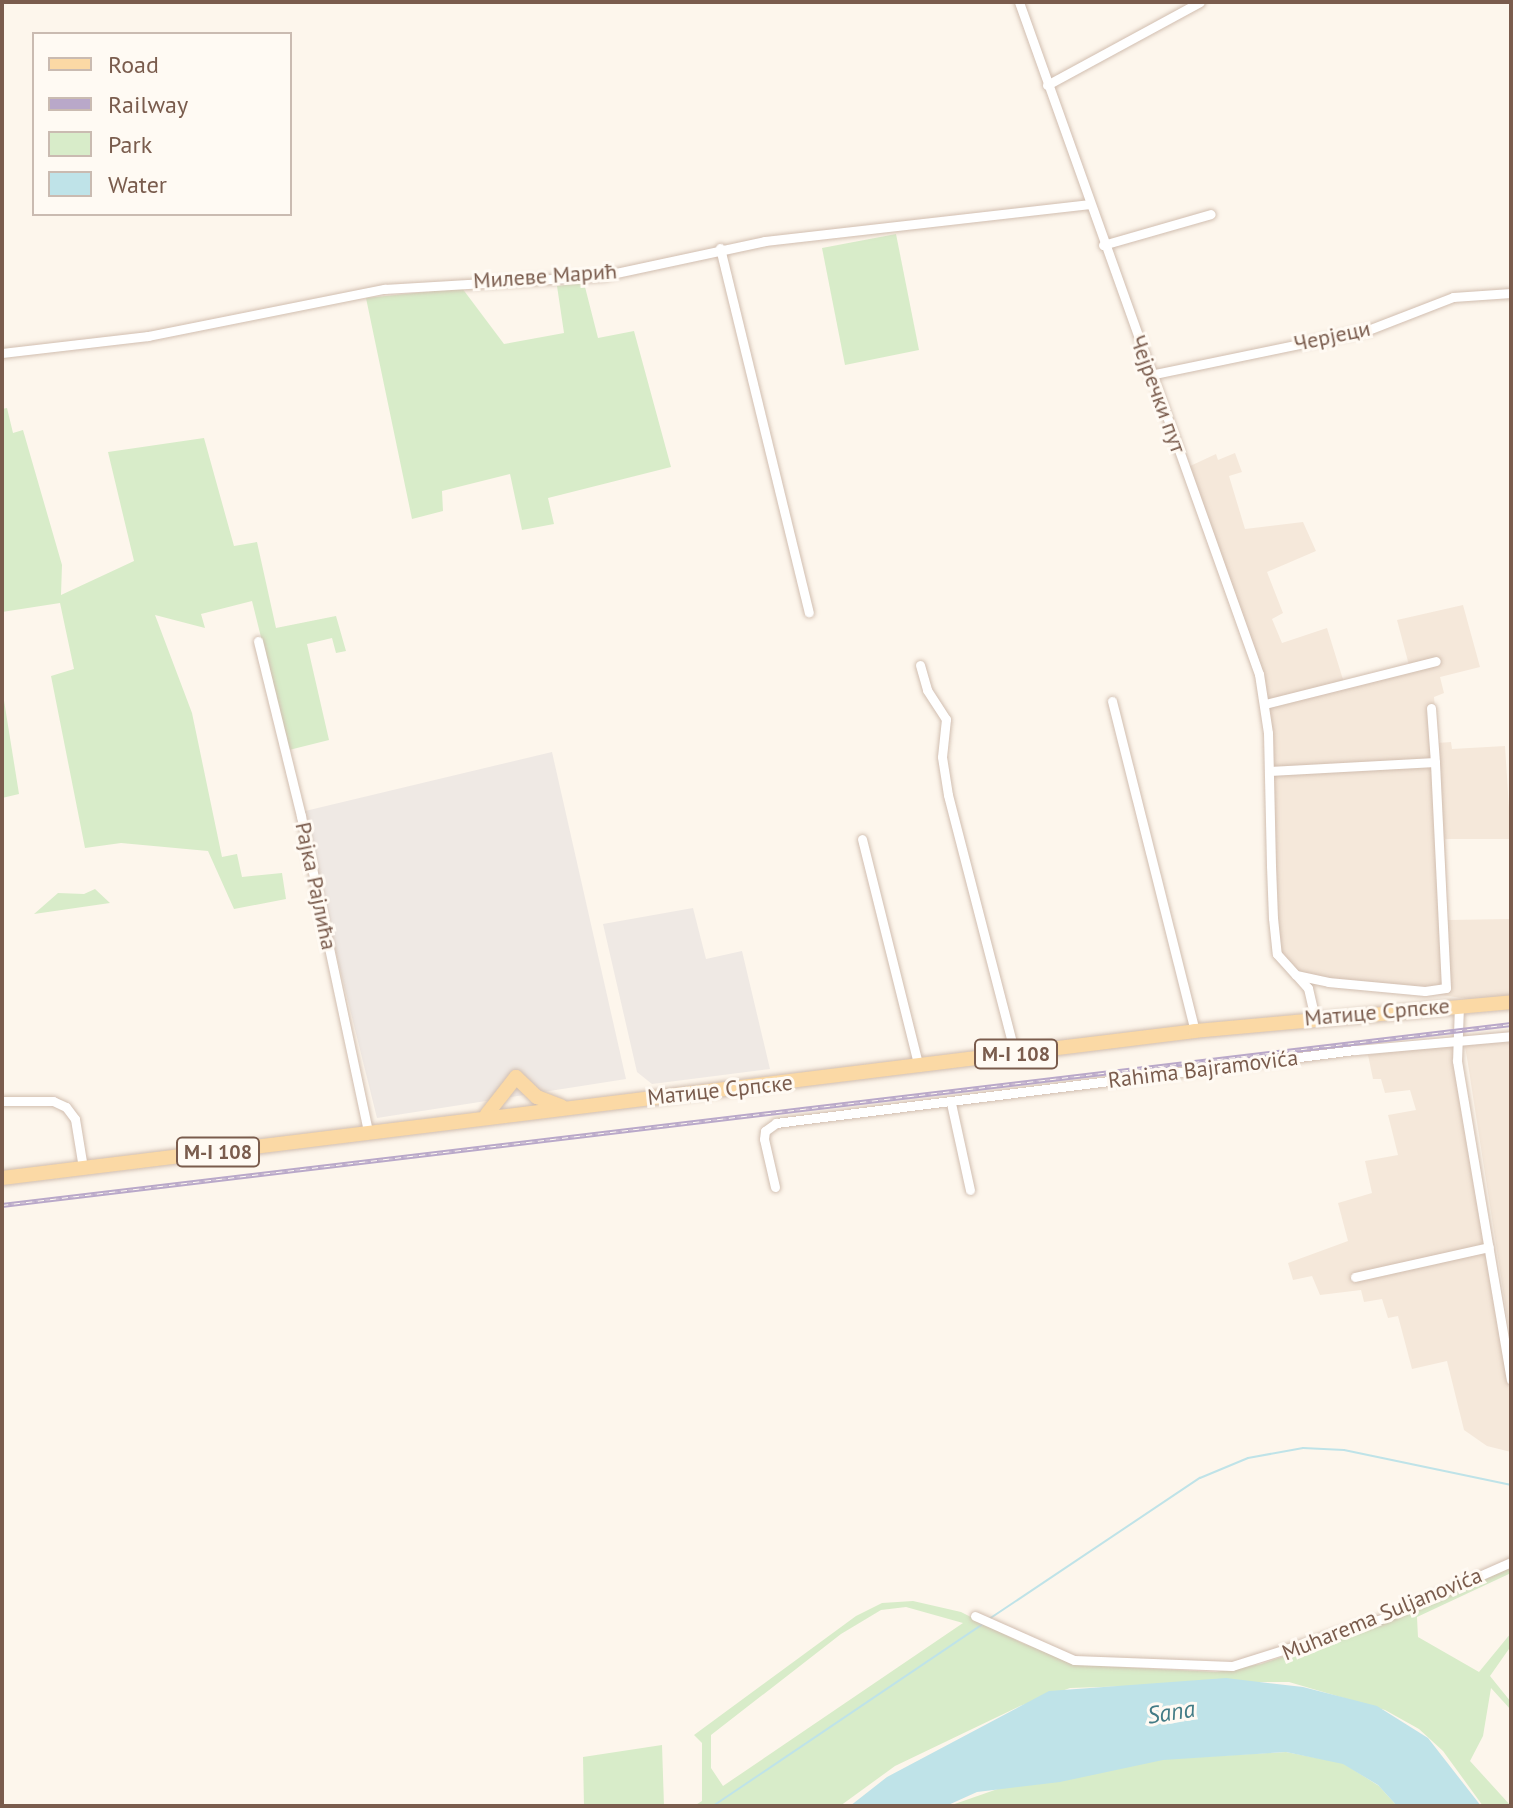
<!DOCTYPE html>
<meta charset="utf-8">
<style>
body{margin:0}
#map{position:relative;width:1513px;height:1808px;overflow:hidden;background:#fdf6ec;font-family:"PT Sans",sans-serif}
div>[style]{position:absolute}
.residential>*{inset:0;background:#f5e8da}
.industrial>*{inset:0;background:#efe9e4}
.green>*{inset:0;background:#d8ecc9}
.water>*{inset:0;background:#bfe3e8}
.stream>*{height:2px;margin:-1px;padding:0 1px;transform-origin:1px;border-radius:1px;background:#bfe3e8}
.roads{filter:drop-shadow(0 0 2px #d1beb0) drop-shadow(0 0 2px #d1beb0)}
.minor>*{height:9px;margin:-4.5px;padding:0 4.5px;transform-origin:4.5px;border-radius:4.5px;background:#fff}
.primary>*{height:14px;margin:-7px;padding:0 7px;transform-origin:7px;border-radius:7px;background:#fbd9a5}
.rail>*{height:5px;margin-top:-2.5px;transform-origin:0;background:repeating-linear-gradient(90deg,#fffaf3 0 6px,#b9a8c9 0 12px);box-sizing:border-box;border-block:2px solid #b9a8c9}
span{translate:-50% -50%;white-space:nowrap;text-align:center;line-height:1.15;-webkit-text-stroke:6px #fffaf3;paint-order:stroke}
.shield-label span{padding:2px 6px;background:#fffaf3;border:2px solid;border-radius:6px;-webkit-text-stroke-width:0}
.shield-label{font-size:20px;color:#7a5c4d;font-weight:700}
.street-label{font-size:22px;color:#7a5c4d}
.water-label{font-size:24px;color:#437c86;font-style:italic}
.frame{position:absolute;inset:0;border:4px solid #7a5c4d;pointer-events:none}
.legend{position:absolute;left:32px;top:32px;width:260px;height:184px;box-sizing:border-box;background:#fffaf3;border:2px solid #cabbb1;margin:0;padding:10px 14px;list-style:none;font-size:24px;color:#7a5c4d}
.legend li{display:flex;align-items:center;gap:16px;height:40px}
.legend b{width:40px;border:2px solid #cabbb1}
</style>
<div id="map">
<div class="residential">
<div style="clip-path:polygon(1235px 453px,1242px 472px,1229px 476px,1245px 529px,1303px 522px,1316px 551px,1267px 572px,1283px 613px,1272px 619px,1282px 643px,1327px 628px,1345px 686px,1410px 669px,1397px 620px,1463px 605px,1480px 667px,1440px 677px,1444px 693px,1434px 697px,1438px 743px,1451px 742px,1452px 749px,1505px 746px,1511px 839px,1445px 839px,1448px 920px,1511px 919px,1511px 999px,1475px 1000px,1292px 973px,1280px 958px,1270px 710px,1256px 651px,1188px 467px,1216px 454px,1218px 460px)"></div>
<div style="clip-path:polygon(1511px 1042px,1511px 1341px,1465px 1045px)"></div>
<div style="clip-path:polygon(1452px 1043px,1511px 1401px,1511px 1452px,1487px 1446px,1464px 1430px,1447px 1361px,1412px 1369px,1398px 1316px,1388px 1318px,1382px 1299px,1364px 1302px,1361px 1290px,1320px 1295px,1312px 1276px,1293px 1280px,1288px 1263px,1348px 1241px,1338px 1203px,1372px 1193px,1365px 1161px,1398px 1155px,1388px 1115px,1416px 1110px,1410px 1090px,1385px 1093px,1381px 1079px,1373px 1079px,1368px 1055px)"></div>
</div>
<div class="industrial">
<div style="clip-path:polygon(552px 752px,626px 1079px,377px 1118px,301px 812px)"></div>
<div style="clip-path:polygon(693px 908px,706px 959px,742px 951px,770px 1069px,652px 1084px,637px 1072px,603px 924px)"></div>
</div>
<div class="green">
<div style="clip-path:polygon(896px 234px,919px 350px,845px 365px,822px 248px)"></div>
<div style="clip-path:polygon(584px 283px,598px 338px,634px 331px,671px 467px,548px 498px,554px 524px,522px 530px,510px 474px,442px 491px,443px 511px,412px 519px,366px 298px,462px 288px,504px 344px,564px 333px,557px 286px)"></div>
<div style="clip-path:polygon(7px 408px,13px 433px,23px 430px,62px 565px,61px 595px,134px 561px,108px 452px,204px 438px,234px 546px,257px 542px,276px 628px,336px 616px,346px 651px,336px 653px,332px 638px,307px 644px,329px 740px,289px 750px,252px 601px,201px 614px,205px 628px,155px 615px,192px 713px,222px 857px,237px 854px,242px 877px,282px 873px,286px 899px,234px 909px,208px 851px,121px 843px,85px 848px,51px 676px,74px 669px,60px 603px,2px 612px,2px 409px)"></div>
<div style="clip-path:polygon(2px 688px,19px 794px,2px 798px)"></div>
<div style="clip-path:polygon(95px 889px,110px 903px,34px 914px,58px 893px,84px 894px)"></div>
<div style="clip-path:polygon(evenodd,1511px 1567px,1511px 1573px,1417px 1617px,1418px 1637px,1479px 1672px,1511px 1633px,1511px 1646px,1490px 1676px,1511px 1702px,1511px 1710px,1491px 1688px,1483px 1736px,1470px 1761px,1511px 1806px,1483px 1806px,1443px 1751px,1419px 1729px,1385px 1710px,1289px 1682px,1253px 1682px,1070px 1688px,1020px 1706px,895px 1766px,840px 1806px,694px 1806px,702px 1801px,702px 1743px,694px 1735px,856px 1616px,882px 1603px,913px 1601px,961px 1612px,1022px 1643px,1082px 1665px,1216px 1672px,1261px 1664px,1402px 1616px,1511px 1567px,906px 1607px,963px 1623px,723px 1786px,711px 1768px,711px 1735px,841px 1634px,881px 1610px,906px 1607px)"></div>
<div style="clip-path:polygon(662px 1745px,664px 1806px,584px 1806px,583px 1757px)"></div>
<div style="clip-path:polygon(1286px 1752px,1343px 1763px,1379px 1786px,1397px 1806px,949px 1806px,1009px 1785px,1165px 1759px)"></div>
</div>
<div class="water">
<div style="clip-path:polygon(1226px 1678px,1303px 1687px,1377px 1706px,1428px 1738px,1481px 1806px,1397px 1806px,1378px 1785px,1343px 1764px,1286px 1752px,1163px 1760px,1060px 1782px,977px 1792px,946px 1806px,850px 1806px,887px 1777px,1049px 1691px)"></div>
</div>
<div class="stream">
<div style="left:989px;top:1619px;width:254px;rotate:-33.8deg"></div>
<div style="left:1200px;top:1478px;width:52px;rotate:-22.6deg"></div>
<div style="left:1248px;top:1458px;width:56px;rotate:-10.3deg"></div>
<div style="left:1303px;top:1448px;width:41px;rotate:2.8deg"></div>
<div style="left:1344px;top:1450px;width:171px;rotate:11.8deg"></div>
<div style="left:713px;top:1806px;width:327px;rotate:-34deg"></div>
</div>
<div class="roads">
<div class="minor">
<div style="left:1019px;top:2px;width:714px;rotate:70.35deg"></div>
<div style="left:1259px;top:674px;width:60px;rotate:81.3deg"></div>
<div style="left:1268px;top:733px;width:133px;rotate:88.7deg"></div>
<div style="left:1271px;top:866px;width:52px;rotate:87.8deg"></div>
<div style="left:1273px;top:918px;width:36px;rotate:84deg"></div>
<div style="left:1277px;top:954px;width:28px;rotate:48deg"></div>
<div style="left:1296px;top:975px;width:33px;rotate:12deg"></div>
<div style="left:1328px;top:982px;width:97px;rotate:5.3deg"></div>
<div style="left:1425px;top:991px;width:21px;rotate:-8deg"></div>
<div style="left:1446px;top:988px;width:226px;rotate:-92.8deg"></div>
<div style="left:1435px;top:762px;width:166px;rotate:176.9deg"></div>
<div style="left:1047px;top:85px;width:174px;rotate:-28.5deg"></div>
<div style="left:1103px;top:245px;width:112px;rotate:-16deg"></div>
<div style="left:720px;top:248px;width:375px;rotate:76.3deg"></div>
<div style="left:2px;top:353px;width:147px;rotate:-6.6deg"></div>
<div style="left:148px;top:336px;width:241px;rotate:-11.3deg"></div>
<div style="left:384px;top:289px;width:218px;rotate:-3.4deg"></div>
<div style="left:602px;top:276px;width:167px;rotate:-12.1deg"></div>
<div style="left:765px;top:241px;width:325px;rotate:-6.5deg"></div>
<div style="left:1150px;top:375px;width:223px;rotate:-11.7deg"></div>
<div style="left:1368px;top:330px;width:91px;rotate:-21.2deg"></div>
<div style="left:1453px;top:297px;width:58px;rotate:-3.9deg"></div>
<div style="left:258px;top:641px;width:180px;rotate:76.2deg"></div>
<div style="left:301px;top:816px;width:322px;rotate:78deg"></div>
<div style="left:920px;top:665px;width:26px;rotate:74deg"></div>
<div style="left:927px;top:690px;width:35px;rotate:57deg"></div>
<div style="left:946px;top:719px;width:38px;rotate:96deg"></div>
<div style="left:942px;top:757px;width:38px;rotate:81deg"></div>
<div style="left:948px;top:795px;width:268px;rotate:75.5deg"></div>
<div style="left:1112px;top:701px;width:340px;rotate:75.9deg"></div>
<div style="left:1265px;top:704px;width:176px;rotate:-14.1deg"></div>
<div style="left:1431px;top:708px;width:54px;rotate:85.8deg"></div>
<div style="left:862px;top:839px;width:235px;rotate:76deg"></div>
<div style="left:1298px;top:977px;width:15px;rotate:48deg"></div>
<div style="left:1308px;top:988px;width:31px;rotate:77deg"></div>
<div style="left:1459px;top:1005px;width:56px;rotate:92deg"></div>
<div style="left:1457px;top:1061px;width:323px;rotate:80.4deg"></div>
<div style="left:2px;top:1101px;width:51px"></div>
<div style="left:53px;top:1101px;width:14px;rotate:25deg"></div>
<div style="left:66px;top:1107px;width:15px;rotate:53deg"></div>
<div style="left:75px;top:1119px;width:50px;rotate:80.7deg"></div>
<div style="left:951px;top:1103px;width:89px;rotate:77.7deg"></div>
<div style="left:775px;top:1187px;width:49px;rotate:-102.9deg"></div>
<div style="left:764px;top:1139px;width:8px;rotate:-83deg"></div>
<div style="left:765px;top:1131px;width:14px;rotate:-36deg"></div>
<div style="left:776px;top:1123px;width:584px;rotate:-7.19deg"></div>
<div style="left:1355px;top:1050px;width:157px;rotate:-5.1deg"></div>
<div style="left:1355px;top:1277px;width:137px;rotate:-12.6deg"></div>
<div style="left:975px;top:1616px;width:108px;rotate:24deg"></div>
<div style="left:1074px;top:1660px;width:158px;rotate:2.2deg"></div>
<div style="left:1232px;top:1666px;width:159px;rotate:-17.5deg"></div>
<div style="left:1384px;top:1618px;width:139px;rotate:-23.8deg"></div>
</div>
<div class="primary">
<div style="left:487px;top:1114px;width:47px;rotate:-51.9deg"></div>
<div style="left:516px;top:1077px;width:29px;rotate:44deg"></div>
<div style="left:537px;top:1097px;width:26px;rotate:21deg"></div>
<div style="left:2px;top:1178px;width:1202px;rotate:-7.02deg"></div>
<div style="left:1195px;top:1031px;width:317px;rotate:-5.2deg"></div>
</div>
</div>
<div class="rail">
<div style="left:2px;top:1205px;width:1520px;rotate:-6.84deg"></div>
</div>
<div class="shield-label">
<span style="left:1016px;top:1054px">M-I 108</span>
<span style="left:218px;top:1152px">M-I 108</span>
</div>
<div class="street-label">
<span style="left:545px;top:276px;rotate:-4deg">Милеве Мaрић</span>
<span style="left:1332px;top:336px;rotate:-12deg">Черјеци</span>
<span style="left:1158px;top:394px;rotate:70deg">Чејречки пут</span>
<span style="left:316px;top:886px;rotate:78deg">Рајка Рајлића</span>
<span style="left:1377px;top:1012px;rotate:-5deg">Матице Српске</span>
<span style="left:1203px;top:1069px;rotate:-7deg">Rahima Bajramovića</span>
<span style="left:720px;top:1090px;rotate:-6deg">Матице Српске</span>
<span style="left:1382px;top:1614px;rotate:-22deg">Muharema Suljanovića</span>
</div>
<div class="water-label">
<span style="left:1171px;top:1712px;rotate:-9deg">Sana</span>
</div>
<div class="frame"></div>
<ul class="legend">
<li><b style="height:10px;background:#fbd9a5"></b>Road</li>
<li><b style="height:10px;background:#b9a8c9"></b>Railway</li>
<li><b style="height:22px;background:#d8ecc9"></b>Park</li>
<li><b style="height:22px;background:#bfe3e8"></b>Water</li>
</ul>
</div>
